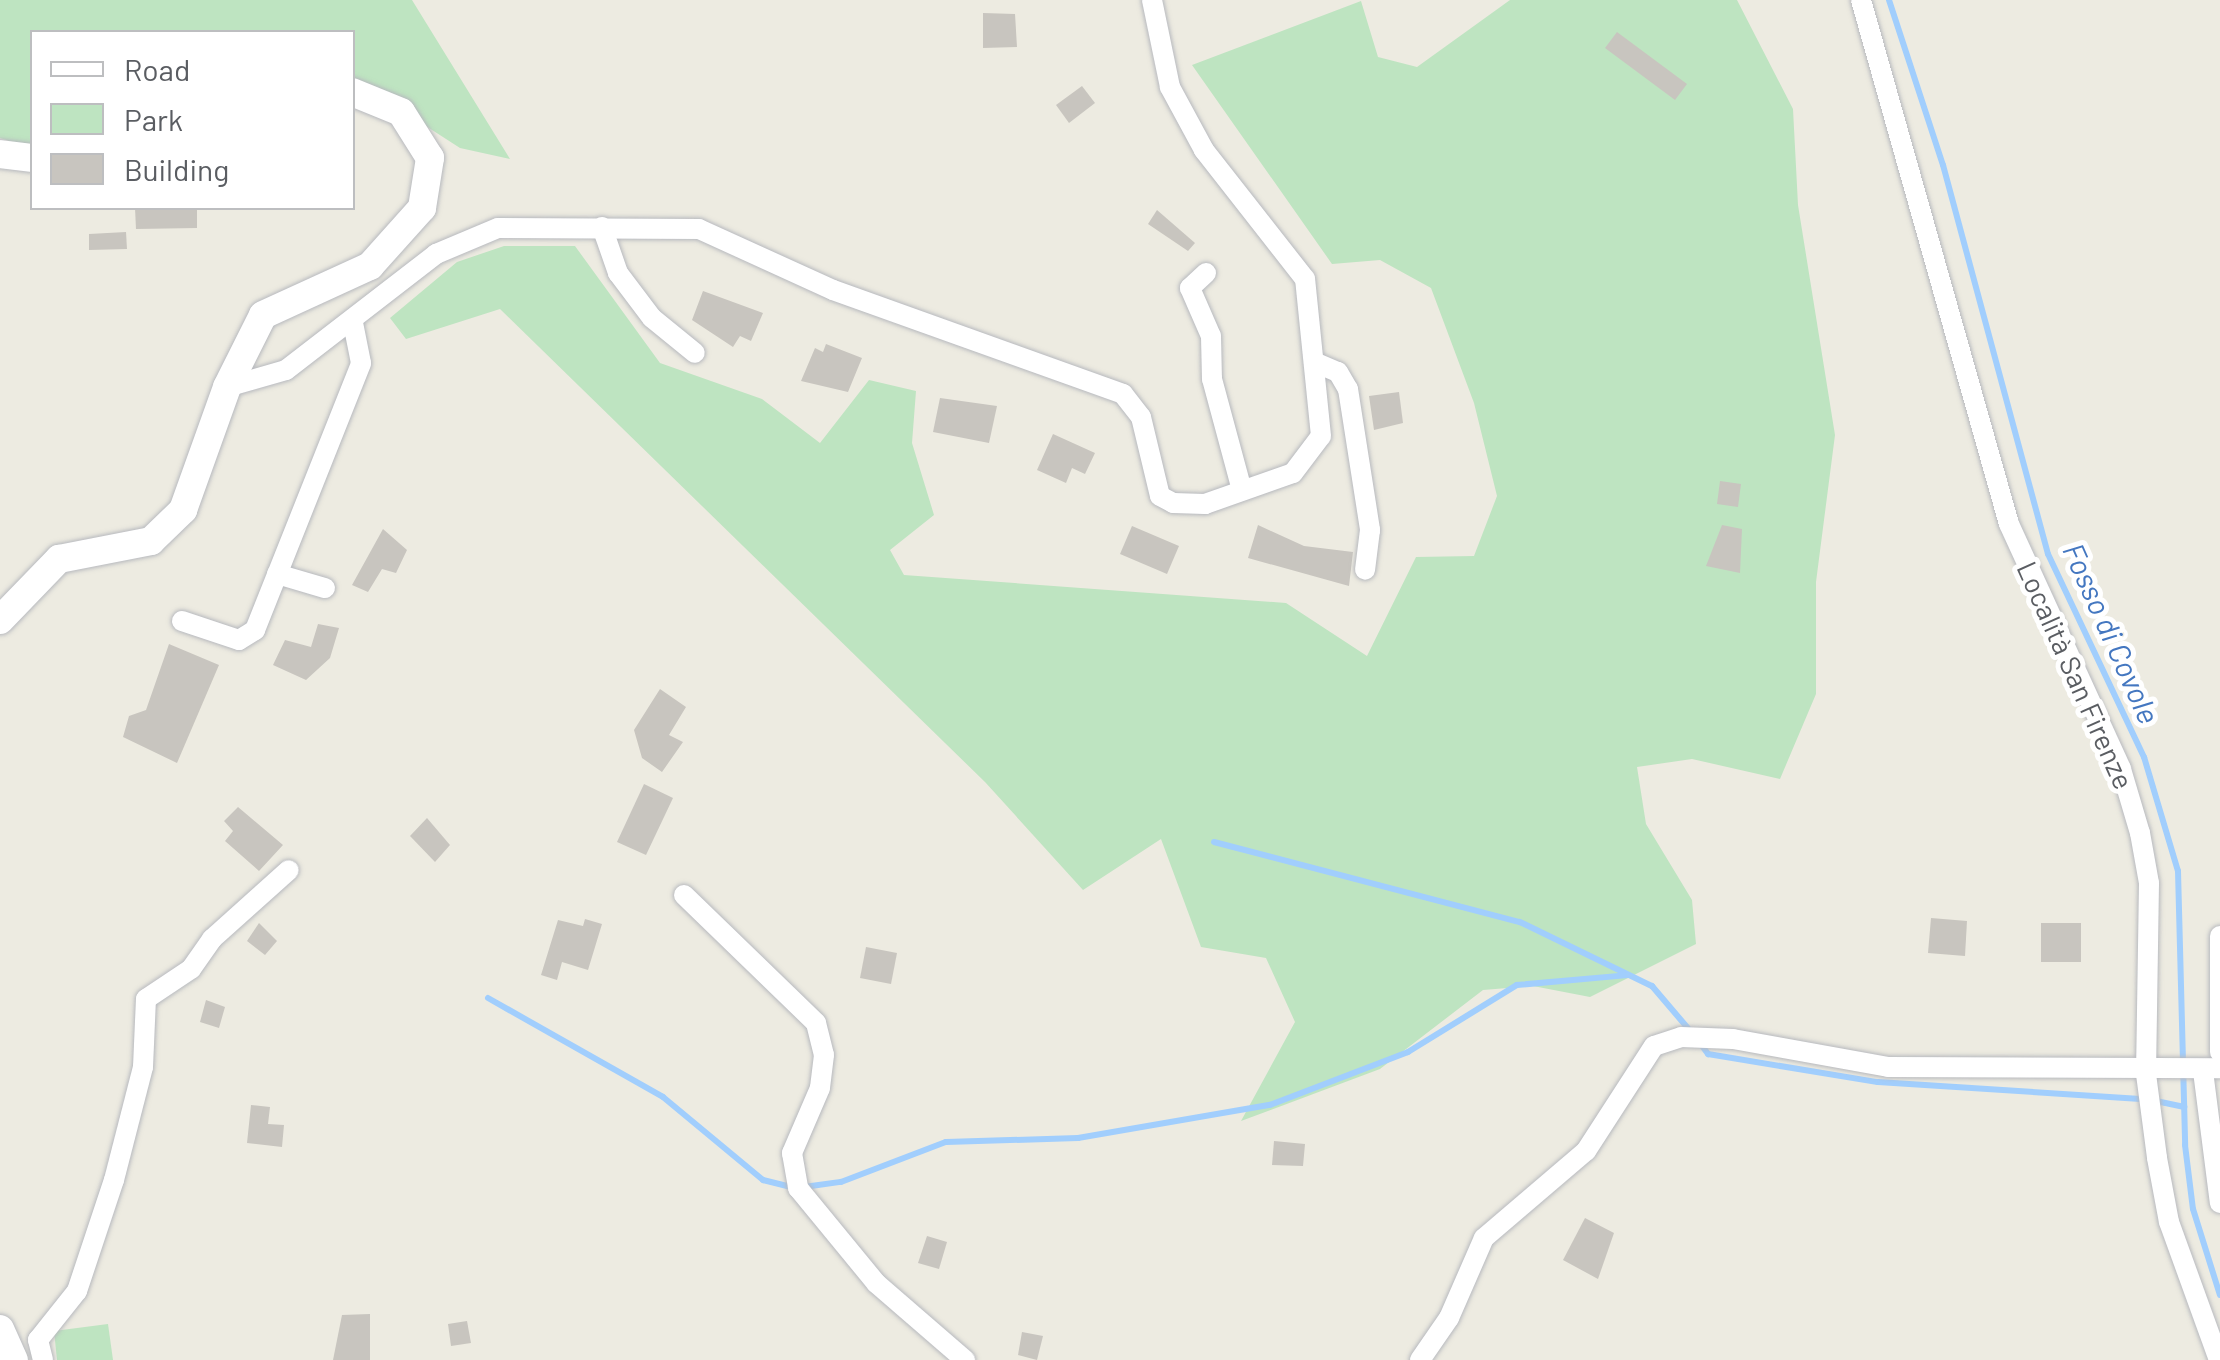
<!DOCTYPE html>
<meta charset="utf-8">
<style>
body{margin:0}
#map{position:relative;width:2220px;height:1360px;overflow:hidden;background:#edebe1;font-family:Barlow,sans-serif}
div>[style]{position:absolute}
.green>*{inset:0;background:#bee4c1}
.stream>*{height:6px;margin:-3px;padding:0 3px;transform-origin:3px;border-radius:3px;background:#a1cefd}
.building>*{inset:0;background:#c8c5bf}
.roads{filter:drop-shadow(0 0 2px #b7b9be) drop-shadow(0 0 2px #b7b9be)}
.street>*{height:20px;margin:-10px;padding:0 10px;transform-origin:10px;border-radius:10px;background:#fff}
.secondary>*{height:28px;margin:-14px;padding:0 14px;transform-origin:14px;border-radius:14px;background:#fff}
span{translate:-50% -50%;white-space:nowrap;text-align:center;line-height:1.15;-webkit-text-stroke:10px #fff;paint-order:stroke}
.street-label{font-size:28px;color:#5a5d62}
.water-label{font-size:30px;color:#4477c0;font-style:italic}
.legend{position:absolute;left:30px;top:30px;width:325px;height:180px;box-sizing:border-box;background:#fff;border:2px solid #bdbec0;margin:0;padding:12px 18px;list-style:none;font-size:30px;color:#5a5d62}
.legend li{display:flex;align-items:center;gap:20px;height:50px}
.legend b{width:50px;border:2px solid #bdbec0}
</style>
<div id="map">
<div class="green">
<div style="clip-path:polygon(0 0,412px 0,510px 159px,460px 148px,353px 79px,352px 32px,32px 32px,32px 148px,0 138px)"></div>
<div style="clip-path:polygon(1510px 0,1737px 0,1793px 109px,1798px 205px,1835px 435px,1816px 582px,1816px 694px,1780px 779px,1692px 759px,1637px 767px,1646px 824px,1692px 900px,1696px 944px,1590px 997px,1533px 986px,1483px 990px,1380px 1069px,1241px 1121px,1295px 1022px,1266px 958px,1201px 947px,1161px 839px,1083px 890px,985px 782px,500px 309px,406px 339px,390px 318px,457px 262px,504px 246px,575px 246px,660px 363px,762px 399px,820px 443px,869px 380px,916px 391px,912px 443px,934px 515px,890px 550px,904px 575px,1286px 603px,1367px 656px,1416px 557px,1474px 556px,1497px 496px,1474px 403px,1431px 288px,1380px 260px,1332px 264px,1192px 65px,1361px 1px,1378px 57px,1417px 67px)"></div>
<div style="clip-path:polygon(108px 1324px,113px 1360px,57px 1360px,54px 1331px)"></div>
</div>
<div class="stream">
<div style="left:1889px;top:0;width:174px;rotate:71.9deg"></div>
<div style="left:1943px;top:165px;width:403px;rotate:74.9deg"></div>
<div style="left:2048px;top:554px;width:225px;rotate:64.7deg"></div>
<div style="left:2144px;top:757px;width:119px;rotate:73.4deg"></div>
<div style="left:2178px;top:871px;width:274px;rotate:88.5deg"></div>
<div style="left:2185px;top:1145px;width:64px;rotate:82.9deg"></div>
<div style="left:2193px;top:1209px;width:90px;rotate:72.6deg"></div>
<div style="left:1214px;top:842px;width:316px;rotate:14.7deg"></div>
<div style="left:1520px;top:922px;width:147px;rotate:25.9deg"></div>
<div style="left:1652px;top:986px;width:62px;rotate:49.6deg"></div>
<div style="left:488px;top:998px;width:201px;rotate:29.5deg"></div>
<div style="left:663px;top:1097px;width:130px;rotate:39.7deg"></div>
<div style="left:763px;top:1180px;width:30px;rotate:14deg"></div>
<div style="left:1700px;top:1043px;width:14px;rotate:54deg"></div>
<div style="left:1708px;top:1054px;width:172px;rotate:9.4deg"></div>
<div style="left:1878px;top:1082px;width:267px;rotate:3.7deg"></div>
<div style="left:2156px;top:1101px;width:29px;rotate:12deg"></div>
<div style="left:804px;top:1187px;width:37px;rotate:-8deg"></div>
<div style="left:841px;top:1182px;width:112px;rotate:-20.9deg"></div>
<div style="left:946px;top:1142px;width:132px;rotate:-1.7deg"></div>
<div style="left:1078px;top:1138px;width:195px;rotate:-9.8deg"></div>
<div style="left:1270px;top:1105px;width:148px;rotate:-21deg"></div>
<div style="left:1408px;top:1052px;width:128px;rotate:-31.6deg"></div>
<div style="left:1517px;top:985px;width:111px;rotate:-5.1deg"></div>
</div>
<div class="building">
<div style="clip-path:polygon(983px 13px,1015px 14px,1017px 47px,983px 48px)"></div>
<div style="clip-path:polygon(1617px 32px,1687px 84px,1675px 100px,1605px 48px)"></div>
<div style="clip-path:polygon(1082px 86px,1095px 103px,1069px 123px,1056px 105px)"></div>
<div style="clip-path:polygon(135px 208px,197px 208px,197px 228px,136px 229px)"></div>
<div style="clip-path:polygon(1157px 210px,1195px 243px,1188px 251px,1148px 224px)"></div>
<div style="clip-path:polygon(126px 232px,127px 249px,89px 250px,89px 234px)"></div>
<div style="clip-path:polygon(703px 291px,763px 313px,751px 341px,740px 336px,733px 347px,692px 320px)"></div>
<div style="clip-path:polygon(826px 344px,862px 358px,848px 392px,801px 381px,815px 348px,823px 352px)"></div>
<div style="clip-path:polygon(1399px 392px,1403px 423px,1374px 430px,1369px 396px)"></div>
<div style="clip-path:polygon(940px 398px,997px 406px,989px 443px,933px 432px)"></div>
<div style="clip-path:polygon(1053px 434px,1095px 453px,1085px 474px,1072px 468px,1066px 483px,1037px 470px)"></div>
<div style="clip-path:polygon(1720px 481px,1741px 484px,1738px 507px,1717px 504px)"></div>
<div style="clip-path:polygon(1258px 525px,1304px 546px,1353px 552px,1349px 586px,1248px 558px)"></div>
<div style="clip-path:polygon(1722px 525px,1742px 529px,1740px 573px,1706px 566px)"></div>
<div style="clip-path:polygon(1132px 526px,1179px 546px,1167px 574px,1120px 554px)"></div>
<div style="clip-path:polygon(383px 529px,407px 550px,396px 573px,382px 569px,368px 592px,352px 585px)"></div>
<div style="clip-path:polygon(318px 624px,339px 628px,330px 658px,306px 680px,273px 665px,285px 640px,311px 647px)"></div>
<div style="clip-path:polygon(169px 644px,219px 665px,177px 763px,123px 737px,129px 716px,146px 710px)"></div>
<div style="clip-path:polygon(660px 689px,686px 707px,669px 735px,683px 742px,662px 772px,642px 758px,634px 730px)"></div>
<div style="clip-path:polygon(644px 784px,673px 798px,646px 855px,617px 842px)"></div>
<div style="clip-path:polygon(238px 807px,283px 845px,259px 871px,225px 841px,233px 831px,224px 821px)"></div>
<div style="clip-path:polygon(427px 818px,450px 845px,435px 862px,410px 836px)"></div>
<div style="clip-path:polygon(1931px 918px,1967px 921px,1965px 956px,1928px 953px)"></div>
<div style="clip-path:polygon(585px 919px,602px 924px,588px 970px,562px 962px,557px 980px,541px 975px,558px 920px,583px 926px)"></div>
<div style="clip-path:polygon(259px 923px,277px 941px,265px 955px,247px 941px)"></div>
<div style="clip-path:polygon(2041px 923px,2081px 923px,2081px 962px,2041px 962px)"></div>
<div style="clip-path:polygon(866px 947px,897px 953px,891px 984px,860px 978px)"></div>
<div style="clip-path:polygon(206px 1000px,225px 1007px,219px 1028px,200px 1022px)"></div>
<div style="clip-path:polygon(251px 1105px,270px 1107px,268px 1124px,284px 1125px,282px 1147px,247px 1143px)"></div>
<div style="clip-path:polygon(1274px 1141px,1305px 1144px,1303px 1166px,1272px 1165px)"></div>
<div style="clip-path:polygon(1585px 1218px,1614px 1233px,1598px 1279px,1563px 1260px)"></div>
<div style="clip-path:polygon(927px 1236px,947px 1242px,939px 1269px,918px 1263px)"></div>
<div style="clip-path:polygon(370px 1314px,370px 1360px,333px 1360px,342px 1315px)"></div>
<div style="clip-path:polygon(467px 1321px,471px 1343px,451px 1346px,448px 1324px)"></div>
<div style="clip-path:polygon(1022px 1332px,1043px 1336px,1037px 1360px,1018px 1355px)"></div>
</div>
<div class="roads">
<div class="street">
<div style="left:1861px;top:0;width:544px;rotate:74.23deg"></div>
<div style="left:2009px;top:524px;width:269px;rotate:65.4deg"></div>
<div style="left:2121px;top:769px;width:67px;rotate:73.5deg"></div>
<div style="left:2140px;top:833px;width:51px;rotate:79.8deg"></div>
<div style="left:2149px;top:883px;width:191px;rotate:90.9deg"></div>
<div style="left:2146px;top:1074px;width:85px;rotate:82.5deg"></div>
<div style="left:2157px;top:1158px;width:65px;rotate:79.4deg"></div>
<div style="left:2169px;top:1222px;width:147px;rotate:70.1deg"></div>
<div style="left:602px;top:227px;width:49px;rotate:70.8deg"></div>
<div style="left:618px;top:273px;width:56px;rotate:52.9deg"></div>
<div style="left:652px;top:318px;width:55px;rotate:39.1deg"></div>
<div style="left:1206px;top:273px;width:22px;rotate:137deg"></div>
<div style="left:1190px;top:288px;width:52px;rotate:66.4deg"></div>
<div style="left:1211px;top:336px;width:43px;rotate:88.7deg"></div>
<div style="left:1212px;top:379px;width:115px;rotate:74.9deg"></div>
<div style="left:1314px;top:362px;width:26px;rotate:23deg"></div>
<div style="left:1338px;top:372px;width:20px;rotate:60deg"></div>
<div style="left:1348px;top:389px;width:143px;rotate:81.1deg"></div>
<div style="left:1370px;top:530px;width:40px;rotate:97.1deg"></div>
<div style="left:227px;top:387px;width:61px;rotate:-16.1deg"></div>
<div style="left:286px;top:370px;width:190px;rotate:-37.7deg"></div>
<div style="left:436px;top:254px;width:67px;rotate:-22.8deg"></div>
<div style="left:498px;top:228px;width:201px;rotate:0.3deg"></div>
<div style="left:699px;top:229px;width:147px;rotate:24.5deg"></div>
<div style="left:833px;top:290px;width:308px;rotate:19.7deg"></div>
<div style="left:1123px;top:394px;width:29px;rotate:52deg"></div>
<div style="left:1141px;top:417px;width:81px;rotate:76.5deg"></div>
<div style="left:1160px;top:496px;width:15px;rotate:28deg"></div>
<div style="left:1173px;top:503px;width:32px;rotate:2deg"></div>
<div style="left:1205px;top:504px;width:93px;rotate:-19.4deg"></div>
<div style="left:1293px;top:473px;width:46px;rotate:-52.9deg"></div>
<div style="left:1321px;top:436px;width:158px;rotate:-95.8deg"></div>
<div style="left:1305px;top:279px;width:164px;rotate:-128.1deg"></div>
<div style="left:1204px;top:150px;width:72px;rotate:-118.4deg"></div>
<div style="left:1170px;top:87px;width:89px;rotate:-101.7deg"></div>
<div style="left:277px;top:574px;width:50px;rotate:16.3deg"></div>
<div style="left:182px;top:621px;width:60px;rotate:18.4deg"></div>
<div style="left:239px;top:640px;width:19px;rotate:-32deg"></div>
<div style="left:255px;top:630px;width:287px;rotate:-68.3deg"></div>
<div style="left:361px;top:363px;width:41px;rotate:-101.3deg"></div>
<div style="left:684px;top:895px;width:184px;rotate:44.1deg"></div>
<div style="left:816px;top:1023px;width:33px;rotate:76deg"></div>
<div style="left:824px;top:1055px;width:33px;rotate:97deg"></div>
<div style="left:820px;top:1088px;width:71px;rotate:113.3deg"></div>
<div style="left:792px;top:1153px;width:36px;rotate:80deg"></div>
<div style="left:798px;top:1188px;width:123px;rotate:50.6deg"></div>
<div style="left:876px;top:1283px;width:118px;rotate:40.9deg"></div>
<div style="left:2220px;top:936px;width:116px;rotate:90deg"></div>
<div style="left:2203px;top:1071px;width:133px;rotate:82.7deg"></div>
<div style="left:43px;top:1360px;width:21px;rotate:-104deg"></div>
<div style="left:38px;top:1340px;width:63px;rotate:-51.5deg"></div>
<div style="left:77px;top:1291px;width:117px;rotate:-71.6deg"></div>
<div style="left:114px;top:1180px;width:117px;rotate:-75.6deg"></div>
<div style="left:143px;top:1067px;width:68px;rotate:-87.5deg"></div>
<div style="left:146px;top:999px;width:54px;rotate:-33.7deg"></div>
<div style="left:191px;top:969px;width:37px;rotate:-55deg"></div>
<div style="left:212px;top:939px;width:103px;rotate:-41.9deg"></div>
<div style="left:1420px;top:1360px;width:51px;rotate:-55.4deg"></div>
<div style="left:1449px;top:1318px;width:87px;rotate:-66.4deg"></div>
<div style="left:1484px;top:1238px;width:134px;rotate:-40.5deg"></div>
<div style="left:1586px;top:1151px;width:125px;rotate:-57.1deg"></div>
<div style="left:1654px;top:1046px;width:28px;rotate:-18deg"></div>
<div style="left:1681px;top:1037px;width:52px;rotate:2.2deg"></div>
<div style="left:1733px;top:1039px;width:158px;rotate:10.2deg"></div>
<div style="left:1888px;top:1067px;width:332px;rotate:0.2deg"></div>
</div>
<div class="secondary">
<div style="left:0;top:154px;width:32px;rotate:7deg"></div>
<div style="left:0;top:620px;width:85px;rotate:-46deg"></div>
<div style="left:59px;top:559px;width:94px;rotate:-11.1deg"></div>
<div style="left:151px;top:541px;width:45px;rotate:-44.1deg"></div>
<div style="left:183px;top:510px;width:131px;rotate:-70.3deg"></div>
<div style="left:227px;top:387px;width:80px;rotate:-63.4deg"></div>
<div style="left:263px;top:315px;width:118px;rotate:-24.6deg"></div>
<div style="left:370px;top:266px;width:78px;rotate:-48.1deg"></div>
<div style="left:422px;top:208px;width:51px;rotate:-80.9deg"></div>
<div style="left:430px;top:158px;width:54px;rotate:-122.2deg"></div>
<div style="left:401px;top:112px;width:53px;rotate:-157.8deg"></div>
<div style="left:0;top:1329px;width:34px;rotate:66deg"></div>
</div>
</div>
<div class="street-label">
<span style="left:2076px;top:675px;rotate:66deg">Località San Firenze</span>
</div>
<div class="water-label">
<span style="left:2112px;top:633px;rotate:66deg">Fosso di Covole</span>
</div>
<ul class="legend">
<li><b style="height:12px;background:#fff"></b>Road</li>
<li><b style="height:28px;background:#bee4c1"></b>Park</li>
<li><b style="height:28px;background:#c8c5bf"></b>Building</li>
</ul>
</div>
